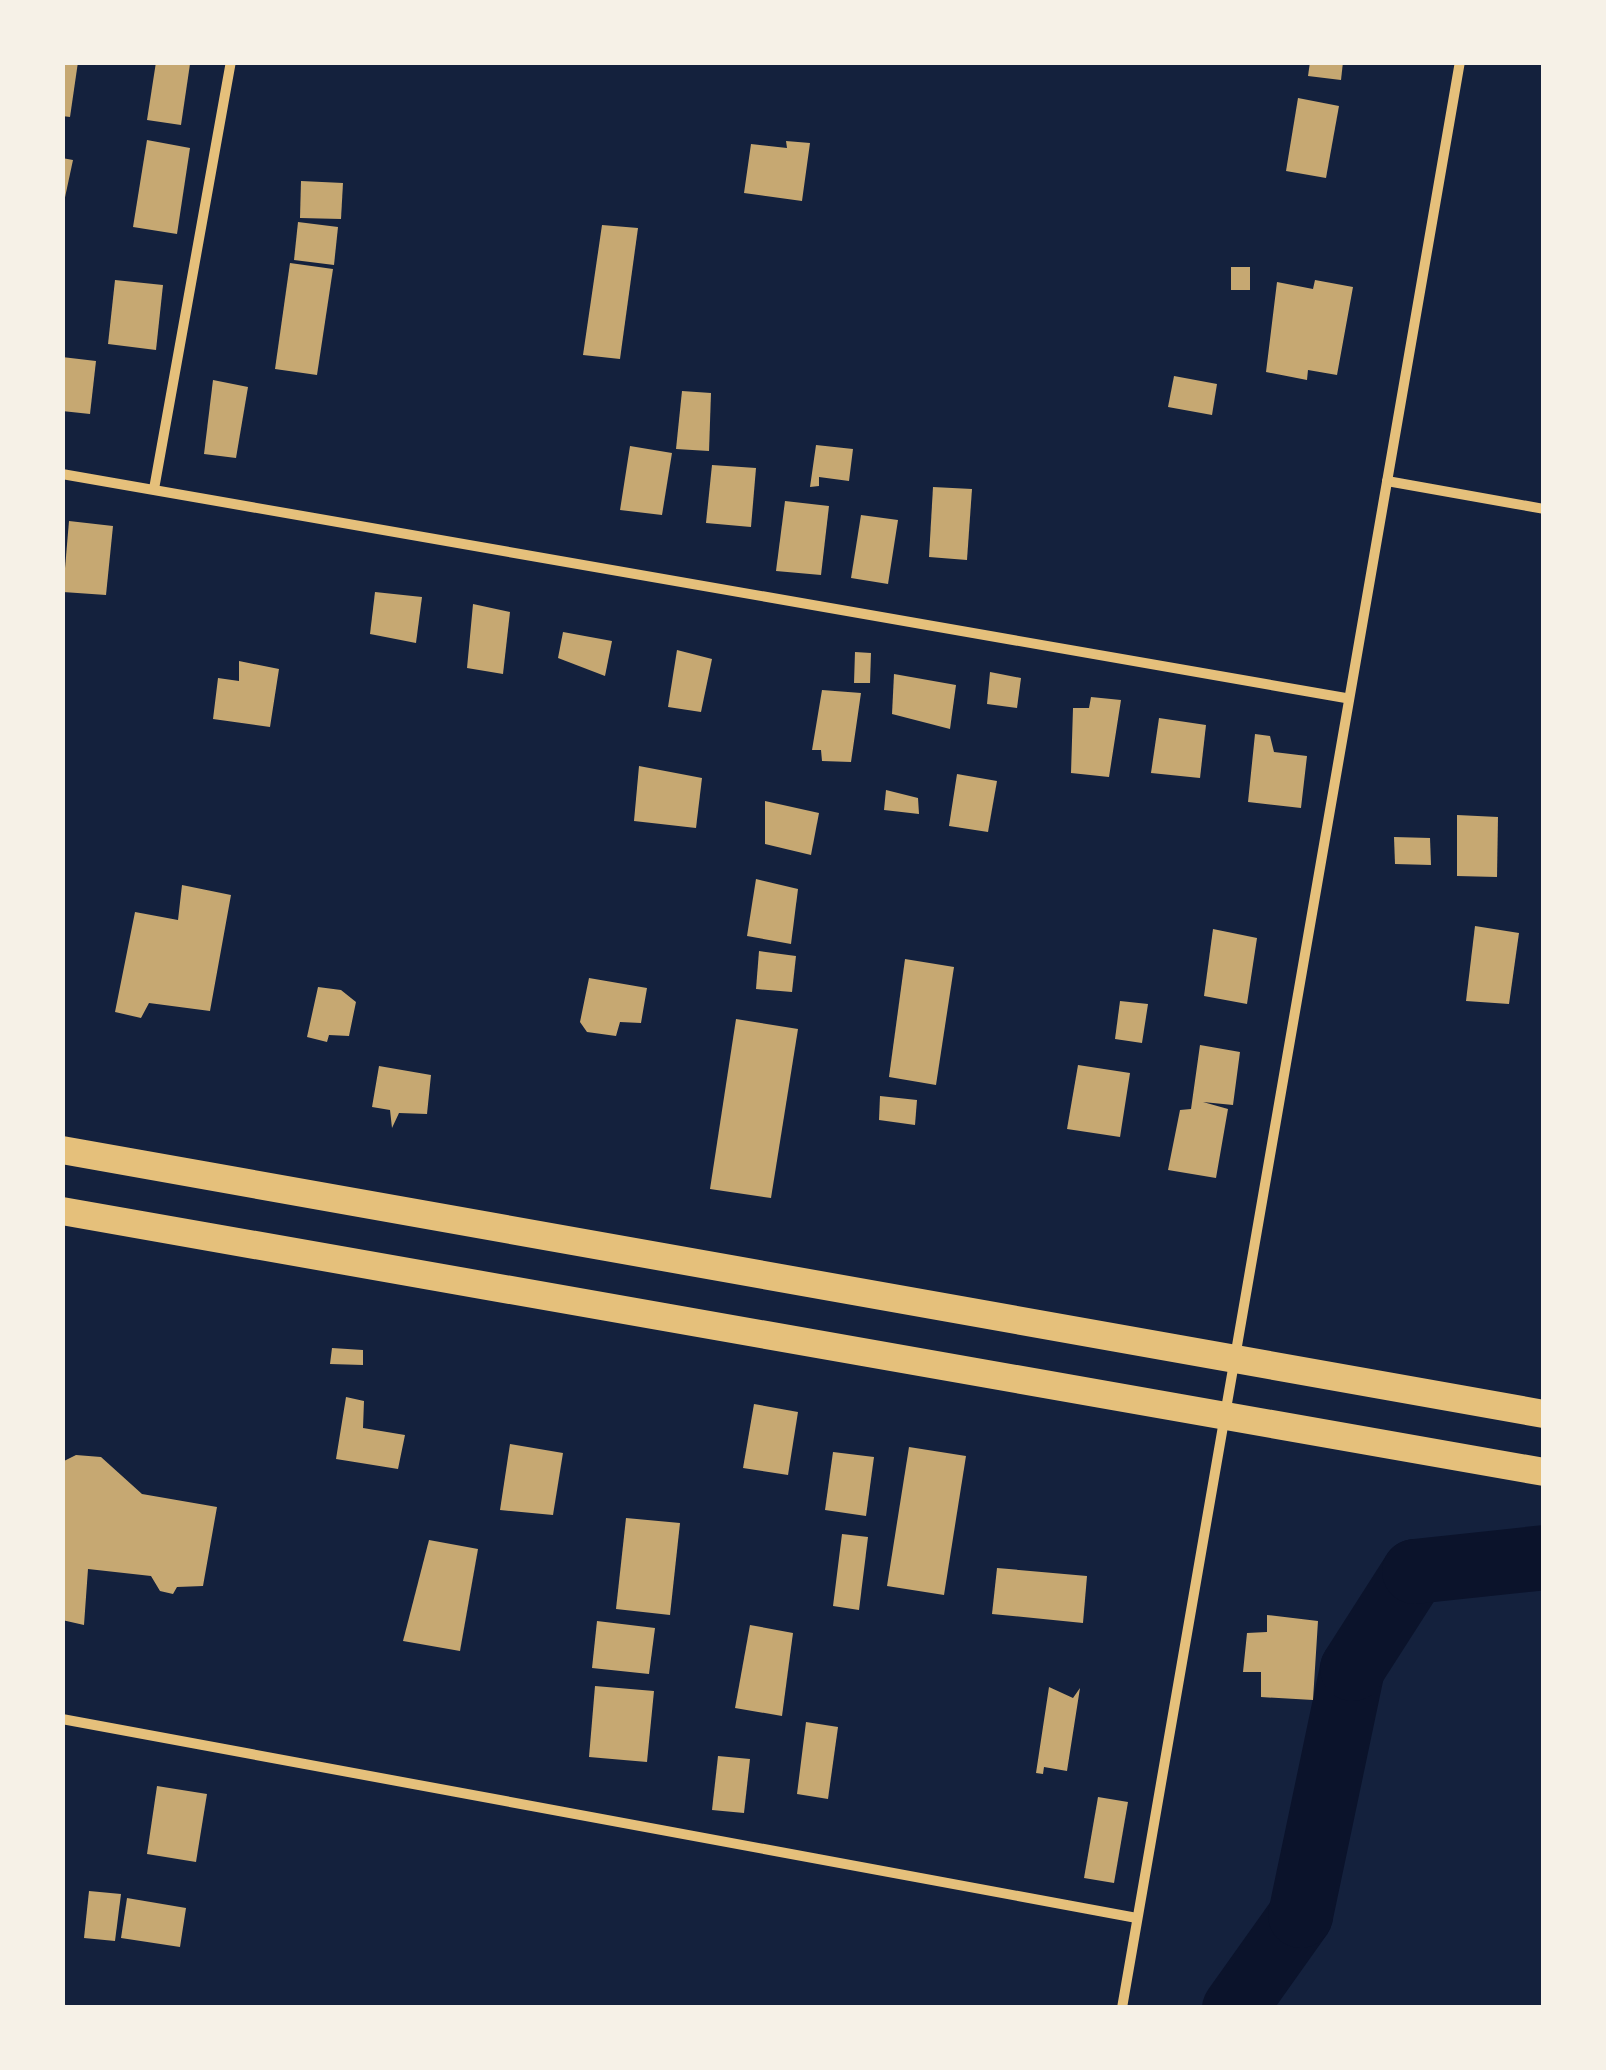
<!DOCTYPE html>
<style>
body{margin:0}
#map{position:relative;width:1606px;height:2070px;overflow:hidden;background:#14213d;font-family:Georgia,serif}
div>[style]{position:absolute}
.river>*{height:65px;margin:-32.5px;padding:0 32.5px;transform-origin:32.5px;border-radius:32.5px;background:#0b132b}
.building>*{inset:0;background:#c6a872}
.minor>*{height:10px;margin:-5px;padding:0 5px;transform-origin:5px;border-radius:5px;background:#e5c07b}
.trunk>*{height:28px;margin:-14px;padding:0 14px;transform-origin:14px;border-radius:14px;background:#e5c07b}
.rail>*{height:8px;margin:-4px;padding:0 4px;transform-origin:4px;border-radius:4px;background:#918062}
span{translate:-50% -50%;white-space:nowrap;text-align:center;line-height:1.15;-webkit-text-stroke:8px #f6f1e7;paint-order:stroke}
.frame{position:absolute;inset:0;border:65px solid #f6f1e7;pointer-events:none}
</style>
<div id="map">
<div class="river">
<div style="left:1234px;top:2008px;width:114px;rotate:-54.6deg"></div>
<div style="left:1300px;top:1915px;width:252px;rotate:-78.1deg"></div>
<div style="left:1352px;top:1668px;width:115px;rotate:-57.4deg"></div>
<div style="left:1414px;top:1571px;width:131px;rotate:-6.1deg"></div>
</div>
<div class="building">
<div style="clip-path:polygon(62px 62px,78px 62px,70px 117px,62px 116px)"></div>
<div style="clip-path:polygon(156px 62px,190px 64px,181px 125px,147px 120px)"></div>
<div style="clip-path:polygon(1310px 62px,1343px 62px,1341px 80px,1308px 76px)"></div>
<div style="clip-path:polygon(1298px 98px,1339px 106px,1326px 178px,1286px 171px)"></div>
<div style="clip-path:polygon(147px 140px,190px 148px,177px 234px,133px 227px)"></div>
<div style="clip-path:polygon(786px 141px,810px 143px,802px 201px,744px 193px,751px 144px,787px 148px)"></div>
<div style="clip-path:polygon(62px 158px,73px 160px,64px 202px,62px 202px)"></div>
<div style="clip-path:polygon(301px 181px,343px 183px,341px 219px,300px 218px)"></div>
<div style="clip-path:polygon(298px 222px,338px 227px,334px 265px,294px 260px)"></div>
<div style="clip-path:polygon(602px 225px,638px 228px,620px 359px,583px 355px)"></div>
<div style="clip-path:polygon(290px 263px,333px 269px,317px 375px,275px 369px)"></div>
<div style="clip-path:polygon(1231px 267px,1250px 267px,1250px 290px,1231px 290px)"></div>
<div style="clip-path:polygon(115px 280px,163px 285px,156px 350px,108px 344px)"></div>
<div style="clip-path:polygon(1315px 280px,1353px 287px,1337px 375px,1308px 370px,1307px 380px,1266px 372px,1277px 282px,1313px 289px)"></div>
<div style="clip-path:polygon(62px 357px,96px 361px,90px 414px,62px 411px)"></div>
<div style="clip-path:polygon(1174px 376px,1217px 384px,1212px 415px,1168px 407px)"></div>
<div style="clip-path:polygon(213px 380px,248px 387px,236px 458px,204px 454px)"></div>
<div style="clip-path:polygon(682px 391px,711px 393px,709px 451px,676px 449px)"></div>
<div style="clip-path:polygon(816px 445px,853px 449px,849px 481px,819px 477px,819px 486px,810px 487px)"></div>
<div style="clip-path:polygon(630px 446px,672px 453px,662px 515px,620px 510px)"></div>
<div style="clip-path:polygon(712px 465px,756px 468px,751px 527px,706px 523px)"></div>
<div style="clip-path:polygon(933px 487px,972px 489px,967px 560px,929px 557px)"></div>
<div style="clip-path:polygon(785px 501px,829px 506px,821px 575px,776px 571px)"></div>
<div style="clip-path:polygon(861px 515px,898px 520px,888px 584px,851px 578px)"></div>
<div style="clip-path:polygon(69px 521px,113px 526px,106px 595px,63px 592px)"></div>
<div style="clip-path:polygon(375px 592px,422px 597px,416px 643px,370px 634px)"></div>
<div style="clip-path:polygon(473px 604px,510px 612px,503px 674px,467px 668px)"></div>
<div style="clip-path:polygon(563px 632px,612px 641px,605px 676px,558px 658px)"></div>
<div style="clip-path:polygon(677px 650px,712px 659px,701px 712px,668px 707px)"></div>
<div style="clip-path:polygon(855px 652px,871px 653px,870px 683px,854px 683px)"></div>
<div style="clip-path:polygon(239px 661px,279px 669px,270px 727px,213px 719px,218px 678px,239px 681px)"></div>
<div style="clip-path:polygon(990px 672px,1021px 678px,1017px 708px,987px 704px)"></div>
<div style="clip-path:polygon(894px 674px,956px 685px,950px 729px,892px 714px)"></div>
<div style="clip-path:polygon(822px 690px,861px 693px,851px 762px,822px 761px,821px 750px,812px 750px)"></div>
<div style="clip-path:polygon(1091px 697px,1121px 700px,1109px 777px,1071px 773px,1073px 708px,1089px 708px)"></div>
<div style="clip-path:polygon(1159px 718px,1206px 725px,1200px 778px,1151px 773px)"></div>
<div style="clip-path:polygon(1255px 734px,1270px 736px,1274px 752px,1307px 756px,1301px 808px,1248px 802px)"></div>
<div style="clip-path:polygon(639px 766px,702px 778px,696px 828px,634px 821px)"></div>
<div style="clip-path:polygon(957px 774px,997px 781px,988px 832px,949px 826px)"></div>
<div style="clip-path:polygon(886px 790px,918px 798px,919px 814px,884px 810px)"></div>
<div style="clip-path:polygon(765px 801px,819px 813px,811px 855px,765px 844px)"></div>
<div style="clip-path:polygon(1457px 815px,1498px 817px,1497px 877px,1457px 876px)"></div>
<div style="clip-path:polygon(1394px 837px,1430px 838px,1431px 865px,1395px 864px)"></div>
<div style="clip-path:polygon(756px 879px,798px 889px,791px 944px,747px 936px)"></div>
<div style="clip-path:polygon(182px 885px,231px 895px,210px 1011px,149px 1003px,141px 1018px,115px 1012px,135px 912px,178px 920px)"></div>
<div style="clip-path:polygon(1475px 926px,1519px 933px,1509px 1004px,1466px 1001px)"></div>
<div style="clip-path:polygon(1213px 929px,1257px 938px,1247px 1004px,1204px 996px)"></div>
<div style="clip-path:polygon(759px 951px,796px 956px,792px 992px,756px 989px)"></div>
<div style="clip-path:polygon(905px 959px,954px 967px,936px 1085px,889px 1077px)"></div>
<div style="clip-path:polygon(589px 978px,647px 988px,641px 1023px,620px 1022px,616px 1036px,587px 1032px,580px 1022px)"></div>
<div style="clip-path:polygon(318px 987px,341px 990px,356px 1002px,349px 1036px,329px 1035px,327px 1042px,307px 1037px)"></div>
<div style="clip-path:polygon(1120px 1001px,1148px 1004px,1142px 1043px,1115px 1039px)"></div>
<div style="clip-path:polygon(736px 1019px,798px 1029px,771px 1198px,710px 1189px)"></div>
<div style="clip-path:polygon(1200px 1045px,1240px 1052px,1233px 1105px,1203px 1102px,1228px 1109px,1216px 1178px,1168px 1170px,1180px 1110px,1191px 1109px)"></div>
<div style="clip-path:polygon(1078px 1065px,1130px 1073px,1120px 1137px,1067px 1129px)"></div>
<div style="clip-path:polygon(379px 1066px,431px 1075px,427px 1114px,399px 1113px,392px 1128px,390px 1110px,372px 1107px)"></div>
<div style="clip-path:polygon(880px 1096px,917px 1100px,915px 1125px,879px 1120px)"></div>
<div style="clip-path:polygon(332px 1348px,363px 1350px,363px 1365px,330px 1364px)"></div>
<div style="clip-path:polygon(346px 1397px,364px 1401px,363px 1428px,405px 1435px,398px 1469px,336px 1459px)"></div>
<div style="clip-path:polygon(754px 1404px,798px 1412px,788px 1475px,743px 1468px)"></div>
<div style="clip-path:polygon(510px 1444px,563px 1453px,553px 1515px,500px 1510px)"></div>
<div style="clip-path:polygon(909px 1447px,966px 1456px,944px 1595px,887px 1586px)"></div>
<div style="clip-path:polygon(833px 1452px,874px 1457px,866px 1516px,825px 1510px)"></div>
<div style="clip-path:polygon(76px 1455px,101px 1457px,142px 1494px,217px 1507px,203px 1586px,177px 1587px,173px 1594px,160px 1591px,151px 1576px,88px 1569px,84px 1625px,62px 1620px,62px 1462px)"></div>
<div style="clip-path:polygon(626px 1518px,680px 1523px,670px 1615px,616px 1609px)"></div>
<div style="clip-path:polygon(842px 1534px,868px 1537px,859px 1610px,833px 1606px)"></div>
<div style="clip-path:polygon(429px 1540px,478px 1549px,460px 1651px,403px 1641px)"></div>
<div style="clip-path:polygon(997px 1568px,1087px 1576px,1083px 1623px,992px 1614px)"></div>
<div style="clip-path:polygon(1267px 1615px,1318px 1621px,1313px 1700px,1261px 1697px,1261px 1672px,1243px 1672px,1247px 1633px,1267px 1632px)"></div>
<div style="clip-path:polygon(597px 1621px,655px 1628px,649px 1674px,592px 1668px)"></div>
<div style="clip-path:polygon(750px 1625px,793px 1633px,782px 1716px,735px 1708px)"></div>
<div style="clip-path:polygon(595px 1686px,654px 1691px,647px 1762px,589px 1757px)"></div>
<div style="clip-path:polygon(1049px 1687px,1073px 1698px,1080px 1688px,1067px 1771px,1044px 1767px,1043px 1774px,1036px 1773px)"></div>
<div style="clip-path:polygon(806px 1722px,838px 1727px,828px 1799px,797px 1794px)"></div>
<div style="clip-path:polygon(718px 1756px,750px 1759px,744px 1813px,712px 1810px)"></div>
<div style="clip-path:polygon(157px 1786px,207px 1794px,196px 1862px,147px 1854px)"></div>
<div style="clip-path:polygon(1098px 1797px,1128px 1802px,1114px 1883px,1084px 1878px)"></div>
<div style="clip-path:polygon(89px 1891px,121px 1894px,115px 1941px,84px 1938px)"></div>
<div style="clip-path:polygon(127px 1898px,186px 1908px,180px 1947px,121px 1938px)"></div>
</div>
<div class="minor">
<div style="left:62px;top:474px;width:1303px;rotate:9.9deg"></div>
<div style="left:1387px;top:481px;width:159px;rotate:10.1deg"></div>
<div style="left:154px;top:489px;width:434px;rotate:-79.8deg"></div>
<div style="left:62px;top:1719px;width:1093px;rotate:10.49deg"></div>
<div style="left:1122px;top:2008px;width:1975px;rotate:-80.15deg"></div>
</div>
<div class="trunk">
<div style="left:62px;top:1150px;width:1505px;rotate:10.1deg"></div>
<div style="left:62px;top:1211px;width:1505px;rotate:9.99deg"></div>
</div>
<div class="rail">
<div style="left:62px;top:2007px;width:1px;rotate:45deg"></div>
</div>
<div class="frame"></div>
</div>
